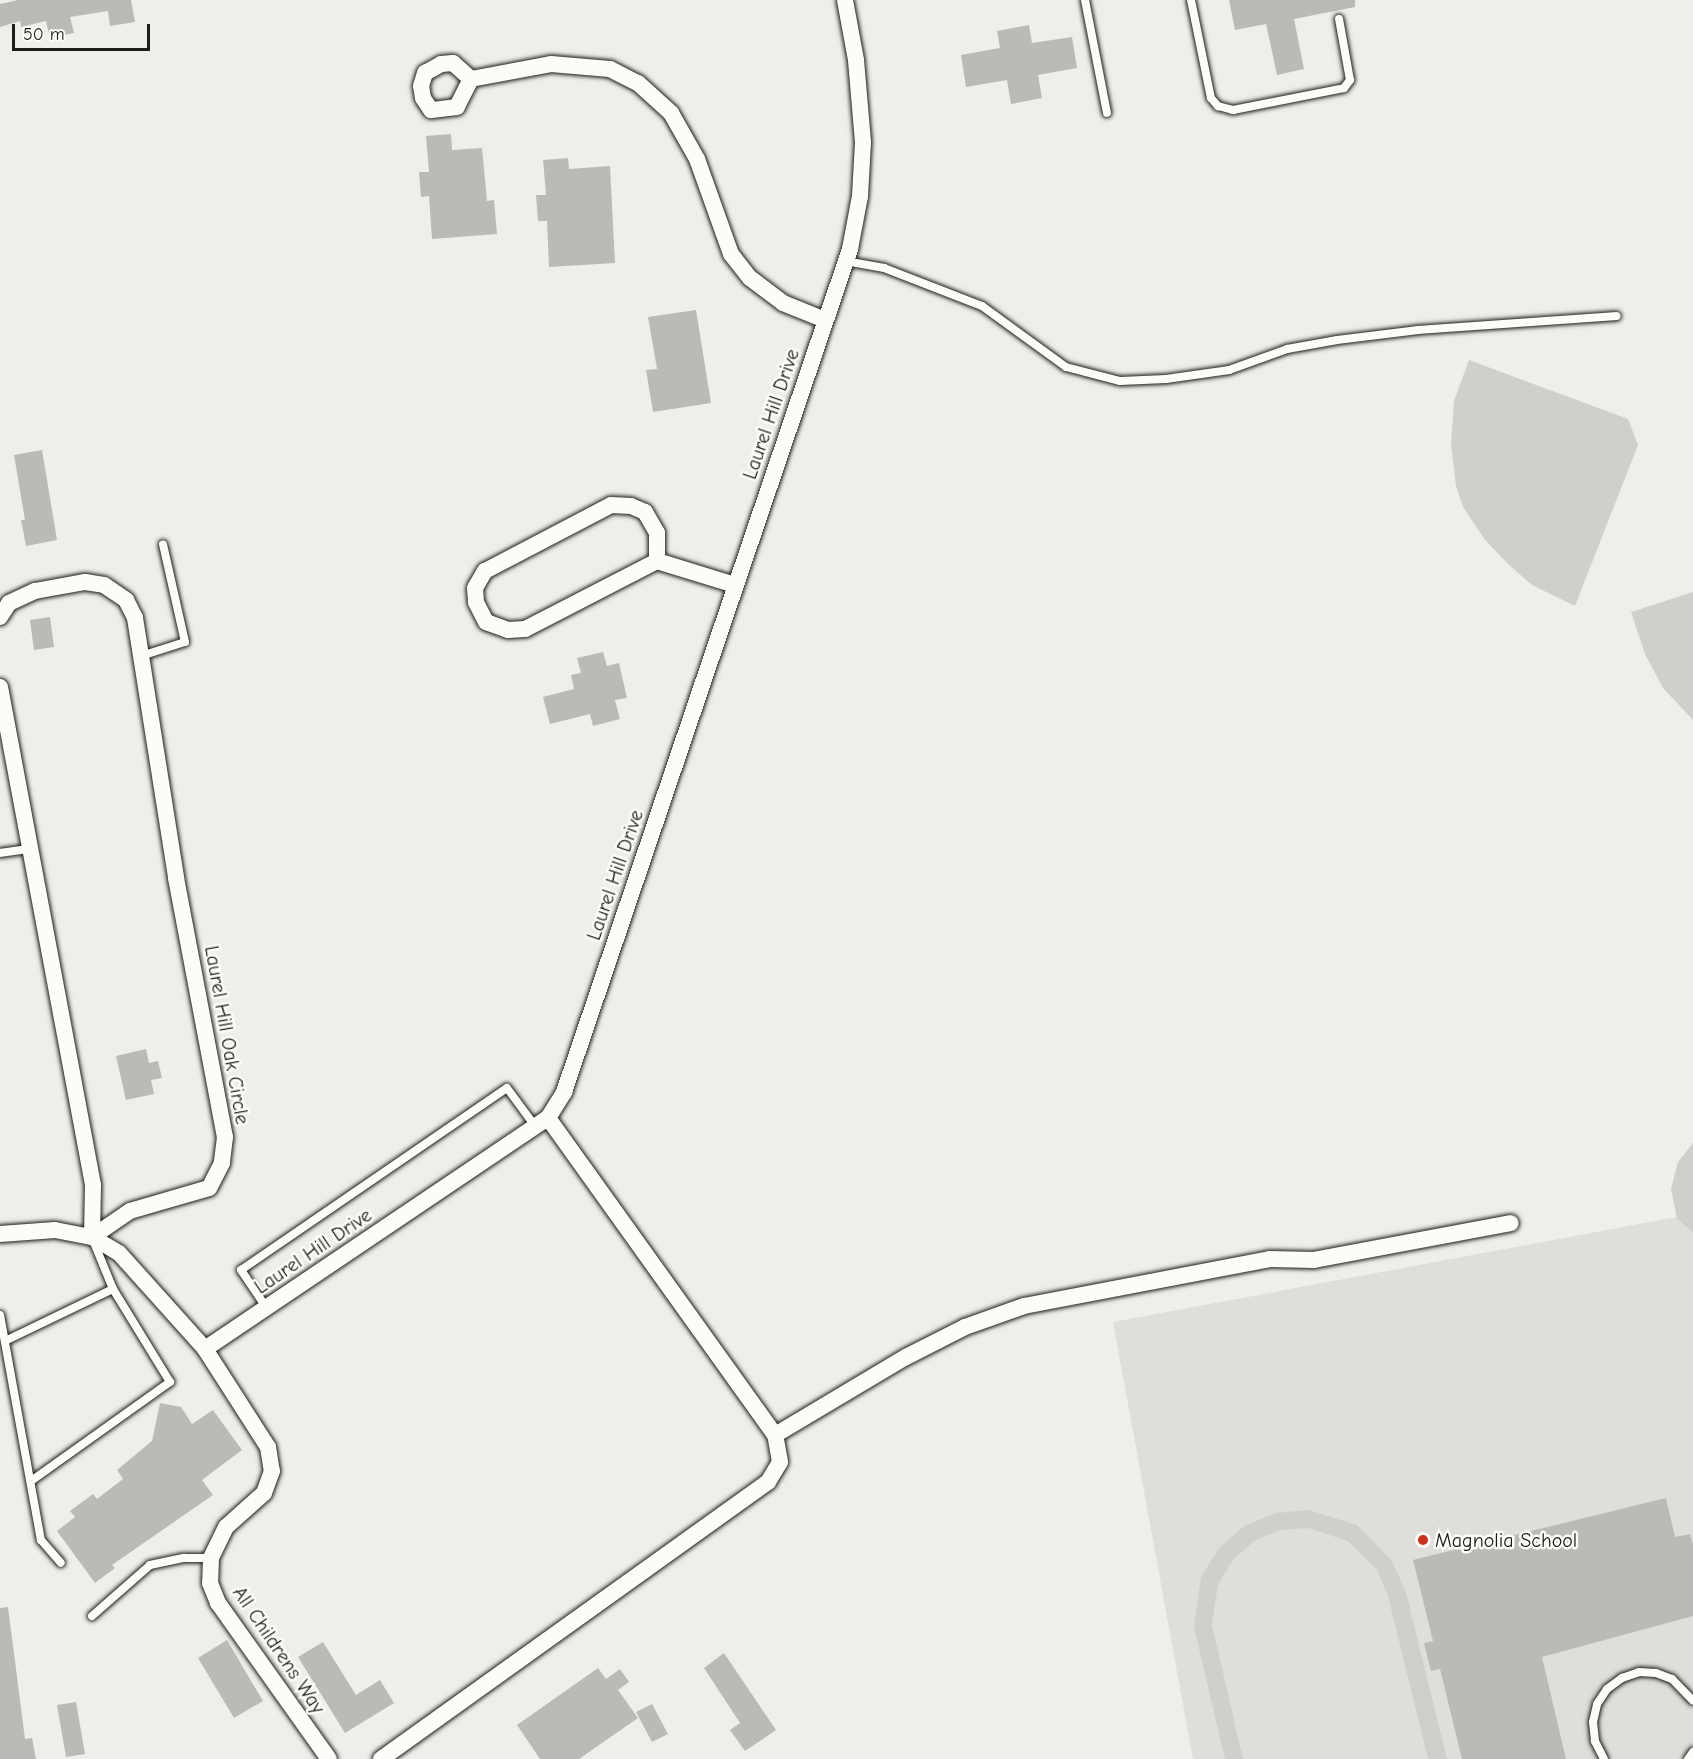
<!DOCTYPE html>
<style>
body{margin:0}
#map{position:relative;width:1693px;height:1759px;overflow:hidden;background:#f0eeea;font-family:"Comic Neue",sans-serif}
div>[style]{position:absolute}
.built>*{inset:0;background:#e0deda}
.green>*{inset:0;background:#d0cfcc}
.building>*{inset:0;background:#bbbab6}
.roads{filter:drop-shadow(0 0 2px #1c1c1c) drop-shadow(0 0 2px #1c1c1c)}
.lane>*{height:8px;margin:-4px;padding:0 4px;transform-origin:4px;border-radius:4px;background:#fdfcf7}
.street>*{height:16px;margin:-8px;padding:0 8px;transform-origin:8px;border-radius:8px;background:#fdfcf7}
.dots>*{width:16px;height:16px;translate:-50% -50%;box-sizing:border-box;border:3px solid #fdfcf7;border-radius:50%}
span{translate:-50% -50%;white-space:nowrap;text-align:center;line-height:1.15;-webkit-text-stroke:5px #fdfcf7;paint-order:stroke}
.street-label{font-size:20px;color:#1c1c1c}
.poi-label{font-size:20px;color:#1c1c1c}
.left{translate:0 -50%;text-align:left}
.scale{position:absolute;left:12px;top:24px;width:138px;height:27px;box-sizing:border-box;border:3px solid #1c1c1c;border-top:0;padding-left:8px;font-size:18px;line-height:21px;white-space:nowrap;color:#1c1c1c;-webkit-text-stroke:4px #fdfcf7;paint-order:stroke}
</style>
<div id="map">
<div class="built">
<div style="clip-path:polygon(1693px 1214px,1693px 1759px,1193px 1759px,1113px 1322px)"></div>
</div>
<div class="green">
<div style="clip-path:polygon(1469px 360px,1628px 419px,1638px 445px,1575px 606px,1532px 585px,1507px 563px,1485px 540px,1463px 507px,1456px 486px,1451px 444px,1454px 401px)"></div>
<div style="clip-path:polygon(1693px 592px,1693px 720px,1663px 688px,1645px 654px,1631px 612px)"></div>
<div style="clip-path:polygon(1693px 1143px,1693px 1232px,1677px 1219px,1671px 1189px,1678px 1162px)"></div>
<div style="clip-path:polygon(1309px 1510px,1357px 1525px,1392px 1561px,1406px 1592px,1447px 1759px,1428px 1759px,1388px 1596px,1377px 1570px,1348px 1541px,1308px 1528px,1280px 1530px,1254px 1541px,1233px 1560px,1218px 1584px,1212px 1625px,1243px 1759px,1225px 1759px,1194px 1627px,1201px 1577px,1219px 1548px,1244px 1526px,1276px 1513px)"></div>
</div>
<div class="building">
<div style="clip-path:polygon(18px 0,131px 0,135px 22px,110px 26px,108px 11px,70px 17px,74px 33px,50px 38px,46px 21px,21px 27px,20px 21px,0 27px,0 4px)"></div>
<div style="clip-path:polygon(1229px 0,1355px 0,1355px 7px,1294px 19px,1304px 69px,1277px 75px,1266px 24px,1235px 30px)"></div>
<div style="clip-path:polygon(1029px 25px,1032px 43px,1072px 37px,1077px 68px,1038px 75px,1042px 98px,1011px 104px,1007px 80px,966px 87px,961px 55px,1000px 48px,997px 31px)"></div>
<div style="clip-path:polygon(451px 134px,452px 150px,482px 148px,487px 201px,494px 200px,497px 234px,432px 239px,429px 196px,421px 197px,419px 172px,429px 172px,426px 136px)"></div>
<div style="clip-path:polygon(568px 158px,569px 169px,610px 166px,615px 263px,549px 267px,547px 221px,538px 221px,536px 195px,546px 195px,543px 160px)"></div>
<div style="clip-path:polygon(696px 310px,711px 403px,653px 412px,646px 370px,657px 369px,648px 317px)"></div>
<div style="clip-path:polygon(42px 450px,57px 540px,26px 546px,21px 520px,25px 520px,14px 455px)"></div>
<div style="clip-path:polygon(50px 617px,54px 647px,34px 650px,30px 620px)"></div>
<div style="clip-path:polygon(603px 652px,607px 666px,619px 663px,627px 698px,615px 700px,620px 719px,593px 726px,590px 714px,550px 724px,543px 697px,574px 689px,571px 675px,581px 673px,577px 658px)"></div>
<div style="clip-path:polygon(146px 1049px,149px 1063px,158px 1061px,162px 1078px,151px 1080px,154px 1094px,126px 1100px,116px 1056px)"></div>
<div style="clip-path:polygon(160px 1403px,181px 1407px,192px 1424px,213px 1410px,242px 1450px,202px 1480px,213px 1495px,112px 1565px,115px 1568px,95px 1583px,57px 1531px,75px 1517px,70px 1511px,93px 1494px,97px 1499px,123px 1479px,117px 1470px,152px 1441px)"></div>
<div style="clip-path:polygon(1666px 1498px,1675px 1537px,1690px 1534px,1693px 1544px,1693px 1616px,1542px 1657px,1566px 1759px,1462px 1759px,1440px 1669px,1431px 1671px,1424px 1643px,1433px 1641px,1413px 1560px)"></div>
<div style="clip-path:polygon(8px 1607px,25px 1739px,32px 1738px,36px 1759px,0 1759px,0 1608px)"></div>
<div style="clip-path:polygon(227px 1640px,263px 1701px,234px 1718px,198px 1658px)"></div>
<div style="clip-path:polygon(323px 1642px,356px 1695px,380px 1680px,394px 1703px,345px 1733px,298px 1657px)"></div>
<div style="clip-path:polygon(724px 1653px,776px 1730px,745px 1751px,730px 1730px,740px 1723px,704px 1668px)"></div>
<div style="clip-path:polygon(598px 1668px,606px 1679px,620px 1669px,629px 1682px,618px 1690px,638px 1718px,579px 1759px,540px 1759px,517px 1725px)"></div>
<div style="clip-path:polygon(76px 1702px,85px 1754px,66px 1757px,57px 1705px)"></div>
<div style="clip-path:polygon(652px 1704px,668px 1734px,652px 1742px,636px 1712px)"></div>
</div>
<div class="roads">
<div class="lane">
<div style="left:1085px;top:0;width:115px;rotate:79deg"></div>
<div style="left:1191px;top:0;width:100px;rotate:78.5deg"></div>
<div style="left:1211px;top:98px;width:11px;rotate:49deg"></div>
<div style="left:1218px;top:106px;width:16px;rotate:15deg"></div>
<div style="left:1233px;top:110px;width:113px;rotate:-11.2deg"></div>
<div style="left:1344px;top:88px;width:10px;rotate:-53deg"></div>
<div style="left:1350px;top:80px;width:62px;rotate:-100.2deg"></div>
<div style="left:845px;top:261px;width:40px;rotate:10deg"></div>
<div style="left:884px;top:268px;width:105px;rotate:21.2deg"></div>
<div style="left:982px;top:306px;width:104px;rotate:36deg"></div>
<div style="left:1066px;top:367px;width:56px;rotate:14.5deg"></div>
<div style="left:1120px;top:381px;width:46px;rotate:-2.5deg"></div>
<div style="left:1166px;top:379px;width:64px;rotate:-8.1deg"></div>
<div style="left:1229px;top:370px;width:62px;rotate:-19.9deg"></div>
<div style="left:1287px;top:349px;width:51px;rotate:-10.2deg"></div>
<div style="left:1337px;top:340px;width:82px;rotate:-7deg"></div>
<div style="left:1418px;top:330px;width:199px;rotate:-4deg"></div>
<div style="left:141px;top:656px;width:46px;rotate:-17.7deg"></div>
<div style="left:185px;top:642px;width:100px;rotate:-102.7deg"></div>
<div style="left:0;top:853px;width:30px;rotate:-8deg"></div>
<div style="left:266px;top:1307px;width:45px;rotate:-124deg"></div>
<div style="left:241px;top:1270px;width:322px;rotate:-34.4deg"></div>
<div style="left:507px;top:1088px;width:47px;rotate:53.6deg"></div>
<div style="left:0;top:1315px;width:229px;rotate:79.7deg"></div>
<div style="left:41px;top:1540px;width:30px;rotate:49deg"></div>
<div style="left:5px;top:1341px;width:120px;rotate:-25.7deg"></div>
<div style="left:31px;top:1481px;width:171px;rotate:-35.5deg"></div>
<div style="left:170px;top:1382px;width:109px;rotate:-121.5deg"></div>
<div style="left:113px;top:1289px;width:53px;rotate:-112.2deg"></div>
<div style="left:92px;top:1616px;width:77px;rotate:-41.3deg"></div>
<div style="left:150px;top:1565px;width:35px;rotate:-12deg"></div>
<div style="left:184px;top:1558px;width:27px"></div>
<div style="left:1604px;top:1759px;width:20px;rotate:-117deg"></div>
<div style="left:1595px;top:1741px;width:19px;rotate:-96deg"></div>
<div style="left:1593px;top:1722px;width:18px;rotate:-77deg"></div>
<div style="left:1597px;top:1704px;width:18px;rotate:-56deg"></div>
<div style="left:1607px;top:1689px;width:19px;rotate:-36deg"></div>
<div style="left:1622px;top:1678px;width:18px;rotate:-19deg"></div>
<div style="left:1639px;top:1672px;width:17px;rotate:3deg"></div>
<div style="left:1656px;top:1673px;width:17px;rotate:21deg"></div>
<div style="left:1672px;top:1679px;width:30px;rotate:46deg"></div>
<div style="left:1688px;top:1759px;width:9px;rotate:-54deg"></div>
</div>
<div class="street">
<div style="left:471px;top:79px;width:31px;rotate:117deg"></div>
<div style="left:457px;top:107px;width:26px;rotate:173deg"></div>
<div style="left:431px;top:110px;width:14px;rotate:-124deg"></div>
<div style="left:423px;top:98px;width:12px;rotate:-99deg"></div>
<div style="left:421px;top:86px;width:14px;rotate:-73deg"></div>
<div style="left:425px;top:73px;width:18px;rotate:-29deg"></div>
<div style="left:441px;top:64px;width:12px;rotate:-5deg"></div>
<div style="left:453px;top:63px;width:24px;rotate:42deg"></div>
<div style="left:471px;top:79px;width:81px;rotate:-10.6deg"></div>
<div style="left:551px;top:64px;width:59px;rotate:4.8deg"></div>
<div style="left:610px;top:69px;width:31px;rotate:27deg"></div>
<div style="left:638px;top:83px;width:45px;rotate:42.3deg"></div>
<div style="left:671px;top:113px;width:53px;rotate:60.5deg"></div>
<div style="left:697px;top:159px;width:101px;rotate:70.3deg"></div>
<div style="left:731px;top:254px;width:31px;rotate:52deg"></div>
<div style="left:750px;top:278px;width:41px;rotate:37.1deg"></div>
<div style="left:783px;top:303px;width:45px;rotate:22deg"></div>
<div style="left:611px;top:505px;width:20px;rotate:3deg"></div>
<div style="left:631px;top:506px;width:15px;rotate:23deg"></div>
<div style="left:645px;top:512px;width:24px;rotate:60deg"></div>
<div style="left:657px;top:533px;width:28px;rotate:90deg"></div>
<div style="left:657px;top:561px;width:148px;rotate:152.7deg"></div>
<div style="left:525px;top:629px;width:17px;rotate:177deg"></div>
<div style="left:508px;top:630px;width:23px;rotate:-160deg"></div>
<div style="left:486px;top:622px;width:22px;rotate:-117deg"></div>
<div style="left:476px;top:602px;width:14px;rotate:-94deg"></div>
<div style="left:475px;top:588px;width:20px;rotate:-60deg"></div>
<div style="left:485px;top:571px;width:142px;rotate:-27.6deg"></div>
<div style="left:657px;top:561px;width:82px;rotate:17.1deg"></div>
<div style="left:0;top:617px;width:17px;rotate:-57deg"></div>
<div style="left:9px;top:603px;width:29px;rotate:-25deg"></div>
<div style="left:35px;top:591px;width:51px;rotate:-10.2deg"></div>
<div style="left:85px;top:582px;width:19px;rotate:9deg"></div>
<div style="left:104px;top:585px;width:27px;rotate:34deg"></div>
<div style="left:126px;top:600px;width:20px;rotate:63deg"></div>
<div style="left:135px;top:618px;width:263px;rotate:81deg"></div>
<div style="left:176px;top:878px;width:264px;rotate:79.3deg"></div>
<div style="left:225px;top:1137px;width:26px;rotate:97deg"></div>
<div style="left:222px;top:1163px;width:28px;rotate:117deg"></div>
<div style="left:209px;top:1188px;width:82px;rotate:163.8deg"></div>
<div style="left:130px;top:1211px;width:46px;rotate:145.6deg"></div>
<div style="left:0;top:687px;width:507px;rotate:79.42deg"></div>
<div style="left:93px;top:1185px;width:52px;rotate:91.1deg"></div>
<div style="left:0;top:1234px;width:55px;rotate:-4.2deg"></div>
<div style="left:55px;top:1230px;width:38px;rotate:11deg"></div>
<div style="left:92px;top:1237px;width:31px;rotate:31deg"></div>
<div style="left:119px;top:1253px;width:129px;rotate:48.1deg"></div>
<div style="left:205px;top:1349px;width:117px;rotate:57.3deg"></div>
<div style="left:268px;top:1447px;width:24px;rotate:81deg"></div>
<div style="left:272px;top:1471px;width:23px;rotate:110deg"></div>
<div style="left:264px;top:1493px;width:51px;rotate:138.2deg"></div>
<div style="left:226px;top:1527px;width:34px;rotate:116deg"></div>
<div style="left:211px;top:1558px;width:25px;rotate:92deg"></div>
<div style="left:210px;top:1583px;width:22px;rotate:68deg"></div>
<div style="left:218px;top:1603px;width:191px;rotate:54.6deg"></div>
<div style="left:205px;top:1349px;width:414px;rotate:-34deg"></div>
<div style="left:548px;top:1118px;width:31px;rotate:-58deg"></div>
<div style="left:564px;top:1092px;width:890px;rotate:-71.26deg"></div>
<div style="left:850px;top:249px;width:54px;rotate:-79.3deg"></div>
<div style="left:860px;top:196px;width:54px;rotate:-86.8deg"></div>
<div style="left:863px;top:142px;width:82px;rotate:-94.9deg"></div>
<div style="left:856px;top:60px;width:61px;rotate:-100.4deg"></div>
<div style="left:775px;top:1435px;width:152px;rotate:-30.8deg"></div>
<div style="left:906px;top:1357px;width:66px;rotate:-27deg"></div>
<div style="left:965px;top:1327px;width:63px;rotate:-19.6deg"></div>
<div style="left:1024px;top:1306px;width:250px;rotate:-10.8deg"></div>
<div style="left:1270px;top:1259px;width:44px;rotate:1.3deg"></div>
<div style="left:1314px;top:1260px;width:200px;rotate:-10.6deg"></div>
<div style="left:381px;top:1759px;width:476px;rotate:-35.6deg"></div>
<div style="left:768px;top:1482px;width:23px;rotate:-59deg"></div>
<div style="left:780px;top:1462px;width:27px;rotate:-100deg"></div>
<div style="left:775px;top:1435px;width:390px;rotate:-125.6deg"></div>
</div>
</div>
<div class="dots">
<div style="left:1423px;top:1540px;background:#c8321e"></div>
</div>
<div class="street-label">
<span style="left:771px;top:414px;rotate:-71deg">Laurel Hill Drive</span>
<span style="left:615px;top:875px;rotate:-71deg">Laurel Hill Drive</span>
<span style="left:227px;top:1035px;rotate:80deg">Laurel Hill Oak Circle</span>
<span style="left:313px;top:1251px;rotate:-34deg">Laurel Hill Drive</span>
<span style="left:279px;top:1650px;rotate:56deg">All Childrens Way</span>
</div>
<div class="poi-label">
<span class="left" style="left:1435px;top:1540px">Magnolia School</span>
</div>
<div class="scale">50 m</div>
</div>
